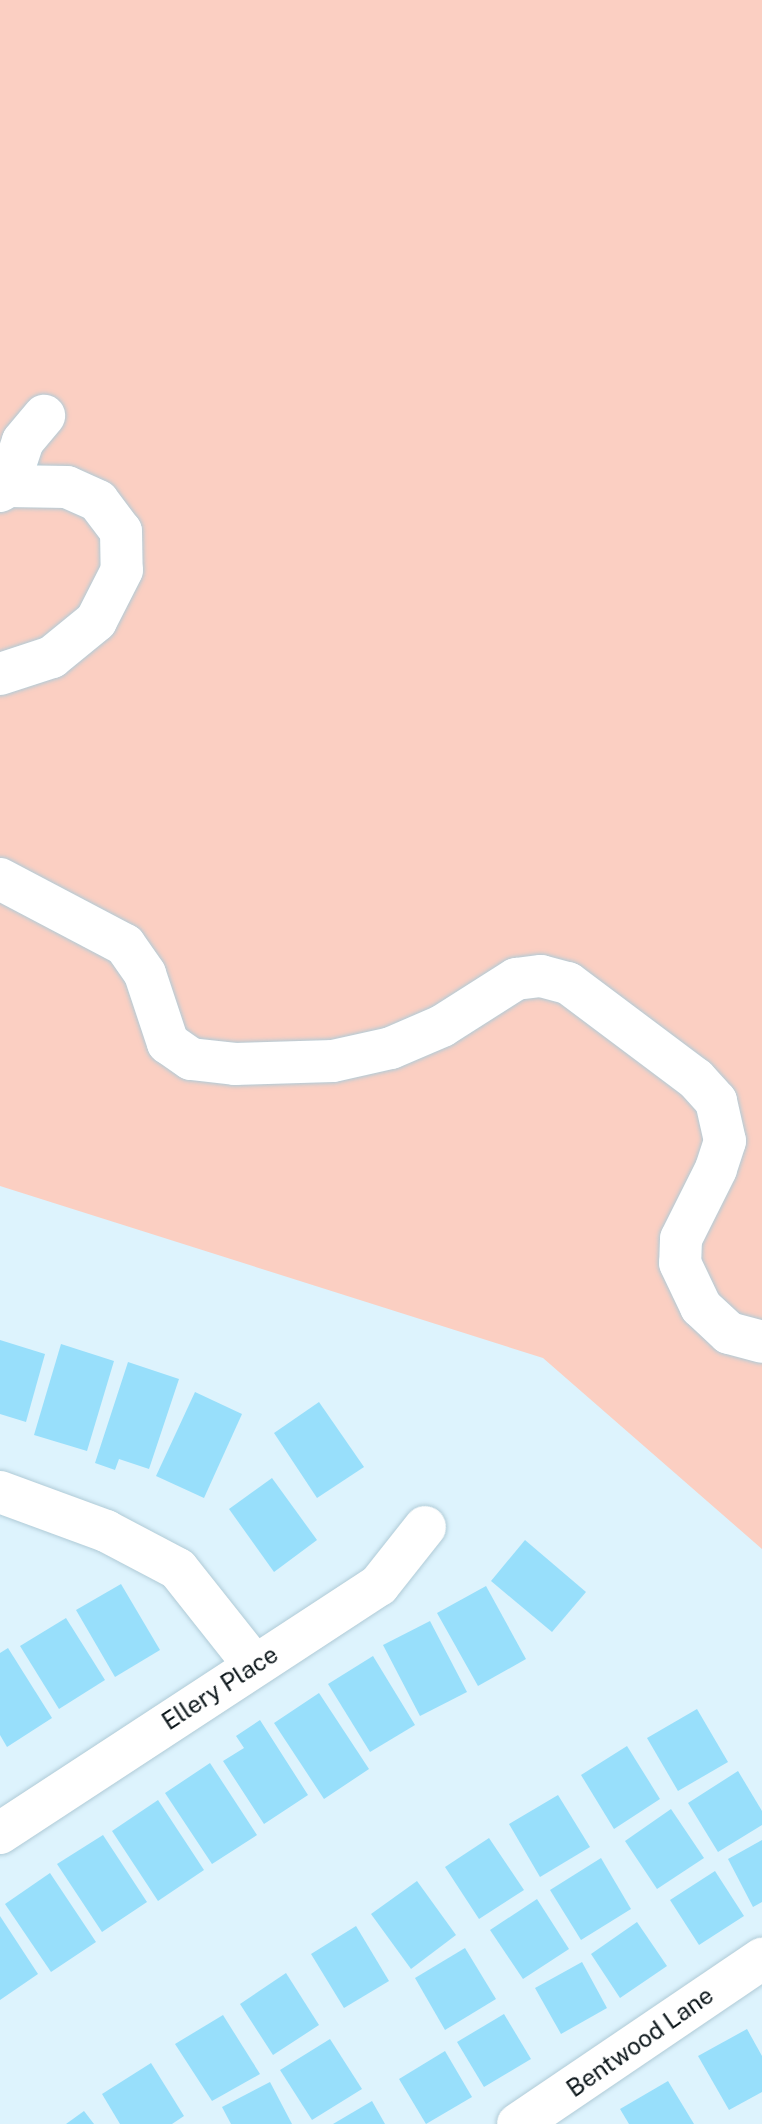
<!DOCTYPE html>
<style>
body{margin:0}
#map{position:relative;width:762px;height:2124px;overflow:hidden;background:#ddf3fd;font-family:"Public Sans",sans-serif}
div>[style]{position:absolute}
.green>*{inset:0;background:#fbcfc2}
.building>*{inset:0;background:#98dffb}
.roads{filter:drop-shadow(0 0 2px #b0cbd7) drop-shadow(0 0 2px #b0cbd7)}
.minor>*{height:42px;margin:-21px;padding:0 21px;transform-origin:21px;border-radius:21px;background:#fff}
span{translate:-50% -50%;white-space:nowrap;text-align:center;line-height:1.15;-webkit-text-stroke:8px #fff;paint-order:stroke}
.street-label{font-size:24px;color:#0d171b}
</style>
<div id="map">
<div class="green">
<div style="clip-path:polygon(0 0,762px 0,762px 1549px,543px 1358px,0 1186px)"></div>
</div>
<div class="building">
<div style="clip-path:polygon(0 1340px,45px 1354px,26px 1422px,0 1414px)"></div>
<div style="clip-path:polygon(61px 1344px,114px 1361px,87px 1451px,34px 1435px)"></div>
<div style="clip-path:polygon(128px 1362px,179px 1379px,149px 1469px,119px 1459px,115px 1470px,95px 1463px)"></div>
<div style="clip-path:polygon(195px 1392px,242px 1414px,204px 1498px,156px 1476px)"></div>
<div style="clip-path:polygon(319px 1402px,364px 1467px,317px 1498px,274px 1433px)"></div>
<div style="clip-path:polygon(272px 1478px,317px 1540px,274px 1572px,229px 1509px)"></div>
<div style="clip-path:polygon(525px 1540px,586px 1592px,552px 1632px,491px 1581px)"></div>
<div style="clip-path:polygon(121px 1584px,160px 1650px,115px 1677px,76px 1610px)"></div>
<div style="clip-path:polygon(486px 1586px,526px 1659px,478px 1686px,437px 1613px)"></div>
<div style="clip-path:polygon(66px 1618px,105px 1680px,59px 1709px,20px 1646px)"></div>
<div style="clip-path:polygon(430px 1621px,467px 1692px,420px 1716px,383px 1645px)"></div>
<div style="clip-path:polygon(8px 1648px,52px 1718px,7px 1747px,0 1735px,0 1653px)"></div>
<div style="clip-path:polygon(373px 1656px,415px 1725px,370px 1752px,328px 1684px)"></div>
<div style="clip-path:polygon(319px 1693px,369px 1769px,324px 1799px,274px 1723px)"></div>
<div style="clip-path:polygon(697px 1709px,728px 1762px,678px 1791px,647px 1738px)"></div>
<div style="clip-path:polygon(260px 1720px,308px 1795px,264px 1824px,223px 1761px,244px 1748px,236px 1736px)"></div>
<div style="clip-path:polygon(627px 1746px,660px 1799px,614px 1829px,581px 1775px)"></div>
<div style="clip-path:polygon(210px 1763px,257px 1835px,212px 1864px,165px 1793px)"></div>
<div style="clip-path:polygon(738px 1771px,762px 1811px,762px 1825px,718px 1852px,688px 1803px)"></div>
<div style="clip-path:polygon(558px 1795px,590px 1847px,540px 1877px,509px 1824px)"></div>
<div style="clip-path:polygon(158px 1800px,204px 1870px,158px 1901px,112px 1831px)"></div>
<div style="clip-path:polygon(671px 1809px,704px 1858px,657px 1889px,625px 1841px)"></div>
<div style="clip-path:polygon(103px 1835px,147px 1902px,102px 1932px,57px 1864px)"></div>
<div style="clip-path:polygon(489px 1838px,524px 1890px,479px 1919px,445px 1867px)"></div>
<div style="clip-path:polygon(762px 1840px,762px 1902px,753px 1907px,728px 1859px)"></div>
<div style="clip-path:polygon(601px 1858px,631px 1909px,581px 1940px,550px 1890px)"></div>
<div style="clip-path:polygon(715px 1871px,744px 1916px,699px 1945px,670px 1900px)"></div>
<div style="clip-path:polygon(50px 1873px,96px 1942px,51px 1972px,5px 1904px)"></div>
<div style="clip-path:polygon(417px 1881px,456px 1935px,411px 1969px,371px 1914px)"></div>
<div style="clip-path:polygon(537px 1899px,569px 1949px,523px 1979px,490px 1930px)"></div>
<div style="clip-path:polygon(0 1916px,38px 1974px,0 2000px)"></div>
<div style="clip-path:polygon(637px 1922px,667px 1966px,620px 1998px,591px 1954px)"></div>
<div style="clip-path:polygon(356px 1926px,389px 1981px,344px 2008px,311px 1954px)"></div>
<div style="clip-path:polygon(465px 1948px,496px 1999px,445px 2030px,415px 1978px)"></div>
<div style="clip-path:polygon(582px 1962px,607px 2008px,561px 2034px,535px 1988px)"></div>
<div style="clip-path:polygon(286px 1973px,319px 2025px,273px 2055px,240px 2004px)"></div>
<div style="clip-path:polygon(504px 2014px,531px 2059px,484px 2087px,457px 2042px)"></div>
<div style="clip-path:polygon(223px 2015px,260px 2074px,212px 2101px,175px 2044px)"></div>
<div style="clip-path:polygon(747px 2029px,762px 2056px,762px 2092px,729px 2110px,698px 2056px)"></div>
<div style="clip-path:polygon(330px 2039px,362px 2089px,312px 2120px,280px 2070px)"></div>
<div style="clip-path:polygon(445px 2051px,472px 2097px,426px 2124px,399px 2079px)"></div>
<div style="clip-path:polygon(151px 2063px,184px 2116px,172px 2124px,120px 2124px,102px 2094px)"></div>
<div style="clip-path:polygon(668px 2081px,694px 2124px,629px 2124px,620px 2109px)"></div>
<div style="clip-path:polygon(270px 2082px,292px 2124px,231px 2124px,222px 2107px)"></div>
<div style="clip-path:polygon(372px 2101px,385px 2124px,333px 2124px)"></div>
<div style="clip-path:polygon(84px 2111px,94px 2124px,66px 2124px)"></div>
</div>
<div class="roads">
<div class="minor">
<div style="left:8px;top:486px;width:47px;rotate:-71.6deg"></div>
<div style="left:23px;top:441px;width:33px;rotate:-50deg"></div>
<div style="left:0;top:491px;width:9px;rotate:-32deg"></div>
<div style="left:8px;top:486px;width:59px;rotate:1deg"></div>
<div style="left:67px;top:487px;width:34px;rotate:24deg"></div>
<div style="left:98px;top:501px;width:38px;rotate:53deg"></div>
<div style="left:121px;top:531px;width:39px;rotate:89deg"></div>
<div style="left:122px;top:570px;width:57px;rotate:117deg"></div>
<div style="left:96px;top:621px;width:57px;rotate:140.7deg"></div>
<div style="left:52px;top:657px;width:55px;rotate:161.9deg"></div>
<div style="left:0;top:879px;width:141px;rotate:27.8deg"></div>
<div style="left:125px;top:945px;width:35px;rotate:55deg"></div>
<div style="left:145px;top:974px;width:73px;rotate:71.6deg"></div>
<div style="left:168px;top:1043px;width:28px;rotate:35deg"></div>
<div style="left:191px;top:1059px;width:44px;rotate:6.5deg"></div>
<div style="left:235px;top:1064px;width:98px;rotate:-1.8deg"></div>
<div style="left:333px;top:1061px;width:59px;rotate:-12.6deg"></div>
<div style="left:391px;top:1048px;width:56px;rotate:-23.3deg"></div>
<div style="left:442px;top:1026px;width:88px;rotate:-32.4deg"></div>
<div style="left:516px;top:979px;width:25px;rotate:-7deg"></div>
<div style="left:541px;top:976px;width:28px;rotate:15deg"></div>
<div style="left:568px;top:983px;width:160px;rotate:36.9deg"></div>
<div style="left:696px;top:1079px;width:30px;rotate:48deg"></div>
<div style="left:716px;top:1101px;width:41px;rotate:77.3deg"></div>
<div style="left:725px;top:1141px;width:29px;rotate:108deg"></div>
<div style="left:716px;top:1169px;width:78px;rotate:116.6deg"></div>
<div style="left:681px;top:1239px;width:24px;rotate:92deg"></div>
<div style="left:680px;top:1263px;width:49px;rotate:64.5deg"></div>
<div style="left:701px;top:1307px;width:38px;rotate:43deg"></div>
<div style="left:729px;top:1333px;width:34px;rotate:15deg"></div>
<div style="left:0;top:1492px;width:113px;rotate:20.2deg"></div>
<div style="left:106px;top:1531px;width:81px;rotate:27.8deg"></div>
<div style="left:178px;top:1569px;width:122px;rotate:51.6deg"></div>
<div style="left:0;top:1833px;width:453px;rotate:-33.2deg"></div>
<div style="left:379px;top:1585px;width:74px;rotate:-51.6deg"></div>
<div style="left:518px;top:2124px;width:295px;rotate:-34.1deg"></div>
</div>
</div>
<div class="street-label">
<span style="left:220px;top:1688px;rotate:-33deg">Ellery Place</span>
<span style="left:640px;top:2042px;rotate:-35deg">Bentwood Lane</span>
</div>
</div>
